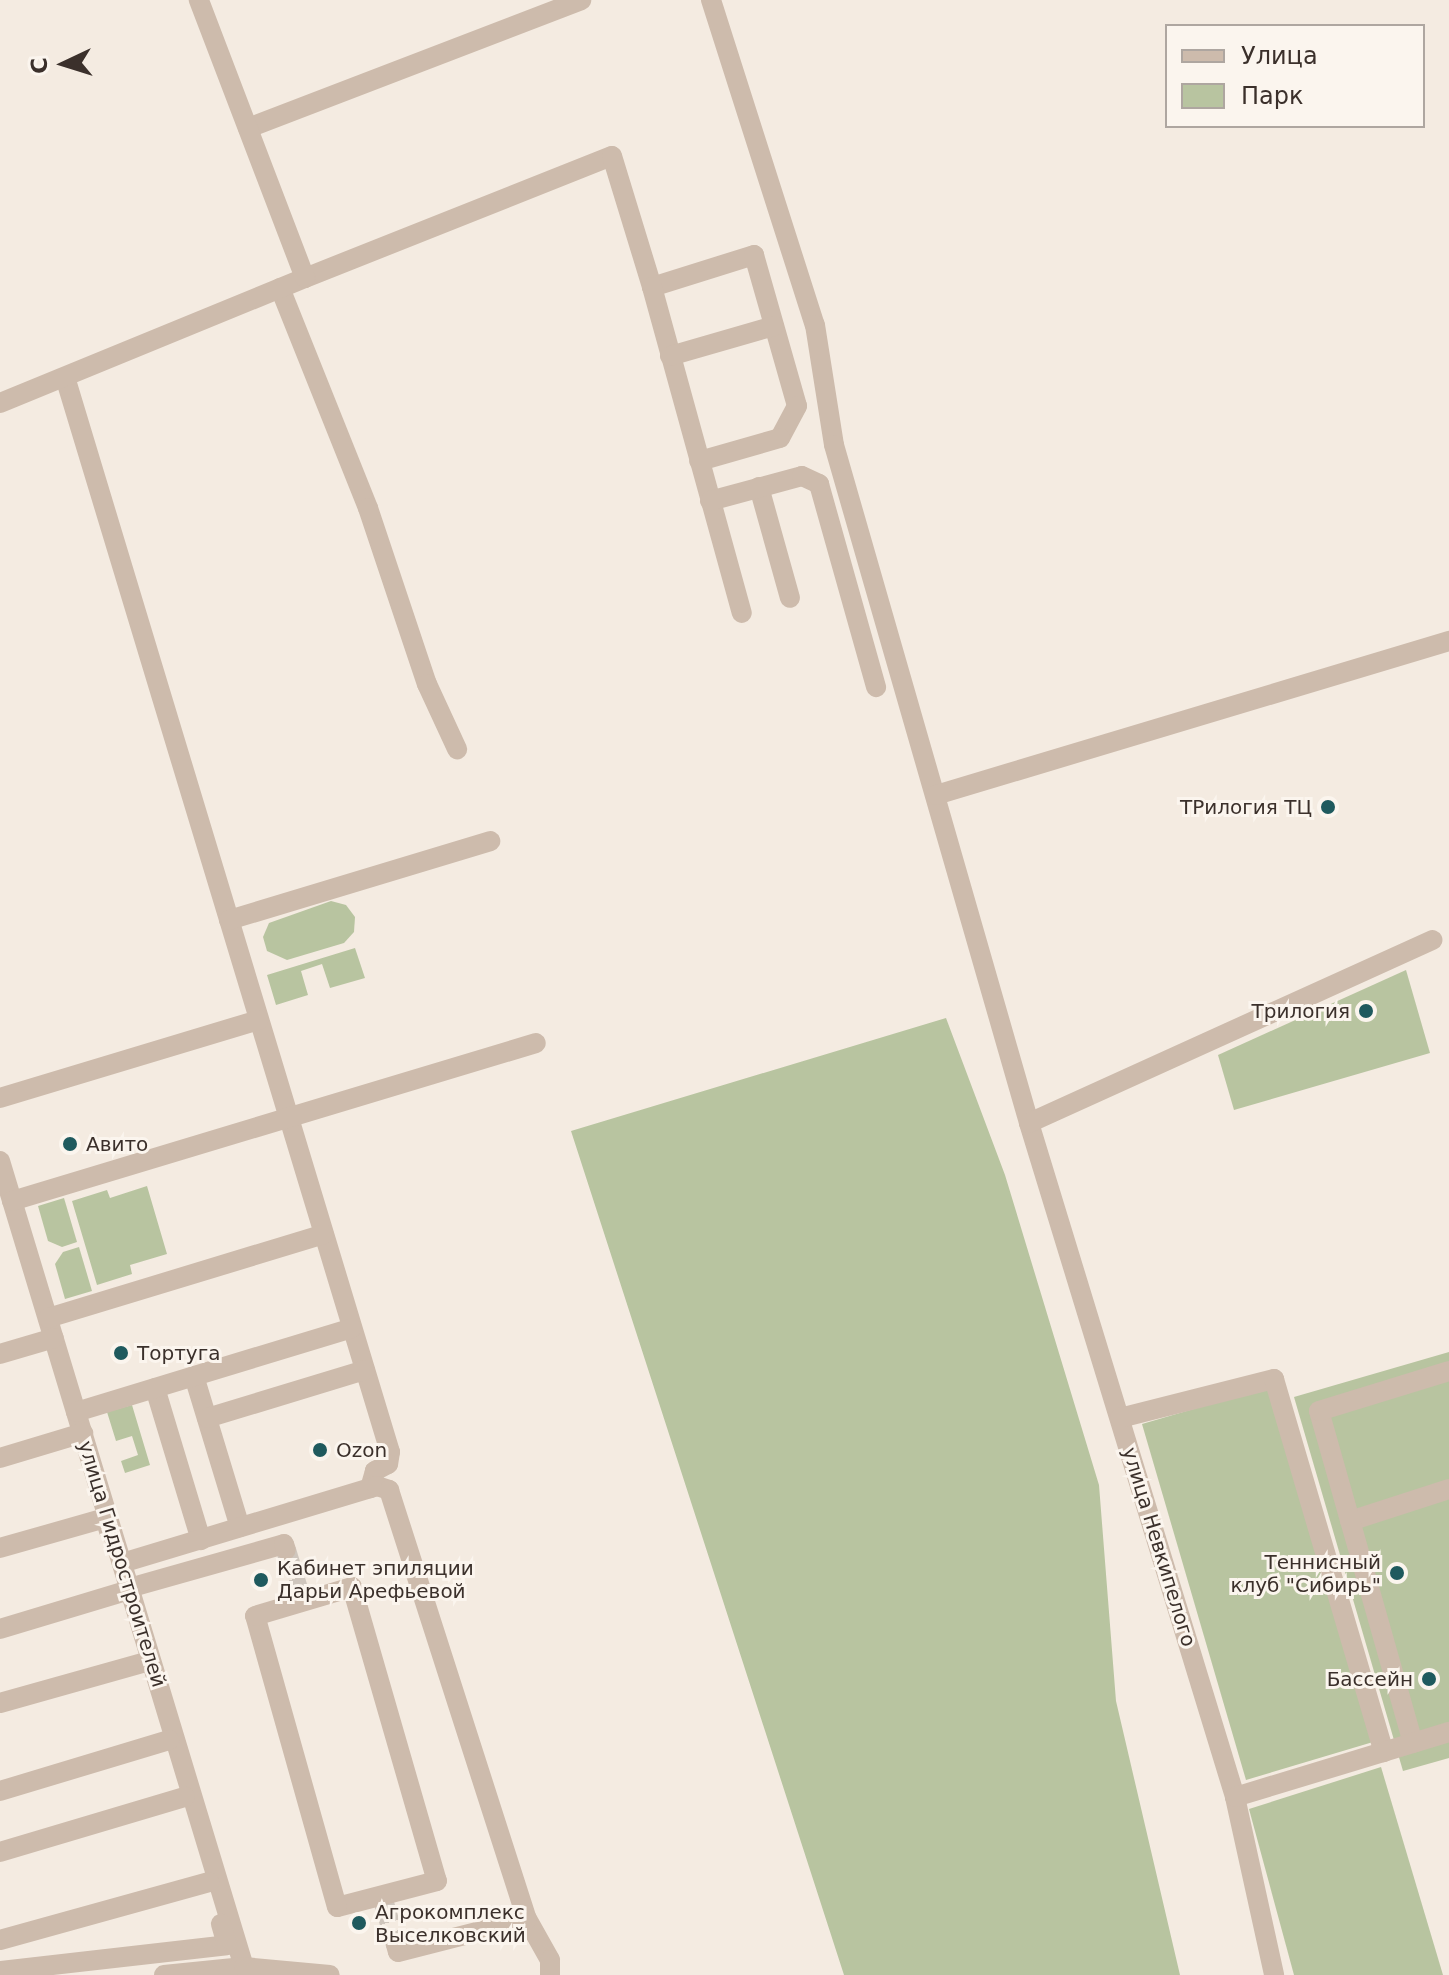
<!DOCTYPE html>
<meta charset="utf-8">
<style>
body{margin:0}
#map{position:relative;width:1449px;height:1975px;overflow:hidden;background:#f4ebe1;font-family:"DejaVu Sans",sans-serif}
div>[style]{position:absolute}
.green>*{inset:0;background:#b8c4a0}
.minor-tunnel>*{height:20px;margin-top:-10px;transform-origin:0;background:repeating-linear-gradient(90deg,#cfc6bd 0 20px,transparent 0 30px)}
.minor>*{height:20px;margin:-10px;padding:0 10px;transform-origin:10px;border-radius:10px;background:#cdbbac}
.dots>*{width:22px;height:22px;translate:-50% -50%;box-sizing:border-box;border:4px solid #fbf5ee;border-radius:50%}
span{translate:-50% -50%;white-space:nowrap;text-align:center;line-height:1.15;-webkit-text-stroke:6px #fbf5ee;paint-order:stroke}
.poi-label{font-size:20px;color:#3b302b}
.right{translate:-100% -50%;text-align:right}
.left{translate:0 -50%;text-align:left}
.street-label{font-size:20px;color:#3b302b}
.legend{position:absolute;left:1165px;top:24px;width:260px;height:104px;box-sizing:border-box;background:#fbf5ee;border:2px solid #aea6a0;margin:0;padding:10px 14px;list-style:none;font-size:24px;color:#3b302b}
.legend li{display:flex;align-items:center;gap:16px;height:40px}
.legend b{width:40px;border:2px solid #aea6a0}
.north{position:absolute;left:24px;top:24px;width:80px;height:80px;-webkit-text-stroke:6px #fbf5ee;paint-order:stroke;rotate:266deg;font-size:22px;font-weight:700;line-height:32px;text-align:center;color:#3b302b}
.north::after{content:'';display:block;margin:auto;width:28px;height:36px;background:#3b302b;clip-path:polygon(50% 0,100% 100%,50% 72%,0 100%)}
</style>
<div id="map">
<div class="green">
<div style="clip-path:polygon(331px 901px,346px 905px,355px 917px,354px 932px,344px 943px,287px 960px,267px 951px,263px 937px,269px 923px)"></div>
<div style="clip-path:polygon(355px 948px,365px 978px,330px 988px,322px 964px,301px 971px,308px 995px,276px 1005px,267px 975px)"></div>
<div style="clip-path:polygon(1406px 970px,1430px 1053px,1234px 1110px,1218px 1055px)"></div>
<div style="clip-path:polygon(946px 1018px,1005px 1175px,1099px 1485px,1116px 1701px,1180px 1975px,844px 1975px,571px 1131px)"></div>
<div style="clip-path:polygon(147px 1186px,167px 1254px,130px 1265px,132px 1274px,97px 1285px,72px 1201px,107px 1190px,110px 1198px)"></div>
<div style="clip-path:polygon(64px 1198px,77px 1242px,62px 1247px,48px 1241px,38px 1206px)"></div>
<div style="clip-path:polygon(79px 1247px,92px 1291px,65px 1299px,55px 1264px,63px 1252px)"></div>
<div style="clip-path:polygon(1449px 1352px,1449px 1758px,1403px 1771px,1294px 1397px)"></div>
<div style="clip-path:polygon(1269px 1387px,1373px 1742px,1246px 1780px,1142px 1424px)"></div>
<div style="clip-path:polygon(132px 1405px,150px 1465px,125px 1473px,121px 1461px,138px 1455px,132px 1436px,116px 1441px,107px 1412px)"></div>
<div style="clip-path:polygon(1381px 1767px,1443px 1975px,1294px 1975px,1249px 1809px)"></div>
</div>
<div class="minor-tunnel">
<div style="left:286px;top:1550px;width:44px;rotate:72.8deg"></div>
<div style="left:384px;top:1903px;width:44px;rotate:74.1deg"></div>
</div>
<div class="minor">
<div style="left:711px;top:0;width:341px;rotate:72.3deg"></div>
<div style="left:815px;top:325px;width:121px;rotate:81deg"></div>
<div style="left:834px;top:445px;width:705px;rotate:73.95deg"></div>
<div style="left:1029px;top:1123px;width:705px;rotate:73deg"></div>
<div style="left:1235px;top:1797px;width:182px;rotate:77.6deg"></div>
<div style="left:248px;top:128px;width:357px;rotate:-21deg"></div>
<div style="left:305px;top:278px;width:330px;rotate:-21.7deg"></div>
<div style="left:612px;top:156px;width:137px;rotate:73deg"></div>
<div style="left:652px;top:287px;width:107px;rotate:-17.4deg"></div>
<div style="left:754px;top:255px;width:157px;rotate:74.1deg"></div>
<div style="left:797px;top:406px;width:36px;rotate:118deg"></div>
<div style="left:780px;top:438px;width:84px;rotate:164.1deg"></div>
<div style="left:652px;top:287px;width:338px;rotate:74.6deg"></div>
<div style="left:280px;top:288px;width:237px;rotate:68.2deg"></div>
<div style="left:368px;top:508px;width:186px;rotate:71.5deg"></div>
<div style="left:427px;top:684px;width:72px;rotate:65.2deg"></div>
<div style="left:670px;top:356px;width:108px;rotate:-16.1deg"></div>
<div style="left:65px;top:377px;width:1123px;rotate:73.18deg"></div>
<div style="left:390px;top:1452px;width:12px;rotate:99deg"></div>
<div style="left:388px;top:1464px;width:15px;rotate:152deg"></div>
<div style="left:375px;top:1471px;width:18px;rotate:106deg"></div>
<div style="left:0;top:403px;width:330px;rotate:-22.3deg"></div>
<div style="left:305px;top:278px;width:298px;rotate:-110.9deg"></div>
<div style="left:759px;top:487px;width:115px;rotate:74.4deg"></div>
<div style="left:710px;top:501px;width:95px;rotate:-15.2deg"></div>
<div style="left:802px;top:476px;width:19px;rotate:25deg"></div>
<div style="left:819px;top:484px;width:211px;rotate:74.3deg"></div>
<div style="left:936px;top:795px;width:536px;rotate:-16.71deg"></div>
<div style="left:229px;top:920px;width:273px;rotate:-16.8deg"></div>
<div style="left:0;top:1098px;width:270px;rotate:-16.8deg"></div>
<div style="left:1029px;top:1123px;width:443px;rotate:-24.4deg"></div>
<div style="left:0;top:1161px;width:842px;rotate:73.16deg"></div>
<div style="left:12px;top:1201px;width:547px;rotate:-16.78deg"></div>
<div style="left:48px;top:1318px;width:288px;rotate:-16.9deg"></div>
<div style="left:0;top:1354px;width:56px;rotate:-16.5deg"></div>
<div style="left:194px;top:1376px;width:158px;rotate:73.1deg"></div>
<div style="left:155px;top:1388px;width:159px;rotate:73.2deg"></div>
<div style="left:76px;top:1412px;width:288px;rotate:-16.9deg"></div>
<div style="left:207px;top:1418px;width:165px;rotate:-16.9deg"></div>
<div style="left:1120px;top:1418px;width:159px;rotate:-14.2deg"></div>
<div style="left:1274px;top:1379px;width:389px;rotate:73.6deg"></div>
<div style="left:0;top:1458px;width:87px;rotate:-16.8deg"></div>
<div style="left:1350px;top:1521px;width:104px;rotate:-17.9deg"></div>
<div style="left:0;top:1548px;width:109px;rotate:-15.9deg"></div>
<div style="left:105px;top:1518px;width:14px;rotate:73deg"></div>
<div style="left:122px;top:1563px;width:266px;rotate:-16.8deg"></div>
<div style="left:377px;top:1486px;width:13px;rotate:18deg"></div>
<div style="left:389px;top:1490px;width:451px;rotate:72.2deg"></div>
<div style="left:527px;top:1919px;width:47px;rotate:60.7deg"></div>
<div style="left:550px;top:1960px;width:15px;rotate:90deg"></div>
<div style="left:352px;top:1587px;width:306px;rotate:73.9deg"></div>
<div style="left:437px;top:1881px;width:103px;rotate:165.4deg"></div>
<div style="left:337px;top:1907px;width:302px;rotate:-105.7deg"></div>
<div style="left:255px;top:1616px;width:101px;rotate:-16.6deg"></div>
<div style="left:129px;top:1588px;width:161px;rotate:-15.8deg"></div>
<div style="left:284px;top:1544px;width:6px;rotate:72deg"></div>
<div style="left:0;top:1629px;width:132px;rotate:-16.8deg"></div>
<div style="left:0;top:1703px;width:152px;rotate:-15.7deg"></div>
<div style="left:1413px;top:1743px;width:345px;rotate:-105.8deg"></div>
<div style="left:1319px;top:1411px;width:136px;rotate:-17.1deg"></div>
<div style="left:0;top:1791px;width:177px;rotate:-16.8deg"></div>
<div style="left:1235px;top:1797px;width:224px;rotate:-16.9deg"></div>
<div style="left:0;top:1852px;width:193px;rotate:-16.6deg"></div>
<div style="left:0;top:1940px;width:217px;rotate:-15.5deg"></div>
<div style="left:396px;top:1945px;width:7px;rotate:74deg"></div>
<div style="left:398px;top:1952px;width:133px;rotate:-14.3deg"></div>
<div style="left:0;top:1971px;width:228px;rotate:-6.5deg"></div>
<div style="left:227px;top:1945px;width:22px;rotate:-106deg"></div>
<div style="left:164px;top:1975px;width:80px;rotate:-5.7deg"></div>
<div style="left:244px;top:1967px;width:86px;rotate:5.3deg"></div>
</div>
<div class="dots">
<div style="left:1328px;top:807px;background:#1f5a5e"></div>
<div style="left:1366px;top:1011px;background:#1f5a5e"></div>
<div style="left:70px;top:1144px;background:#1f5a5e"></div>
<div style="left:121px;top:1353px;background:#1f5a5e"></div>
<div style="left:320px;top:1450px;background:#1f5a5e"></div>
<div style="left:1397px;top:1573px;background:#1f5a5e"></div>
<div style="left:261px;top:1580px;background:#1f5a5e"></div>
<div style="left:1429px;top:1679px;background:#1f5a5e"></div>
<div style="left:359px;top:1923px;background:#1f5a5e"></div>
</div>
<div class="poi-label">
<span class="right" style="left:1312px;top:807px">ТРилогия ТЦ</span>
<span class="right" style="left:1350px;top:1011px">Трилогия</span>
<span class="left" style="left:86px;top:1144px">Авито</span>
<span class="left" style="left:137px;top:1353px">Тортуга</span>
<span class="left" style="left:336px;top:1450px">Ozon</span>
<span class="right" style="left:1381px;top:1574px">Теннисный<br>клуб "Сибирь"</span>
<span class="left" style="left:277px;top:1580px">Кабинет эпиляции<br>Дарьи Арефьевой</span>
<span class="right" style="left:1413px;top:1679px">Бассейн</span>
<span class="left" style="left:375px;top:1924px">Агрокомплекс<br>Выселковский</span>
</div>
<div class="street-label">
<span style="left:1159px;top:1547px;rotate:73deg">улица Невкипелого</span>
<span style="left:122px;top:1564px;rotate:73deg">улица Гидростроителей</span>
</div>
<ul class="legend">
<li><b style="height:10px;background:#cdbbac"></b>Улица</li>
<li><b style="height:22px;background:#b8c4a0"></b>Парк</li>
</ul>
<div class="north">С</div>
</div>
